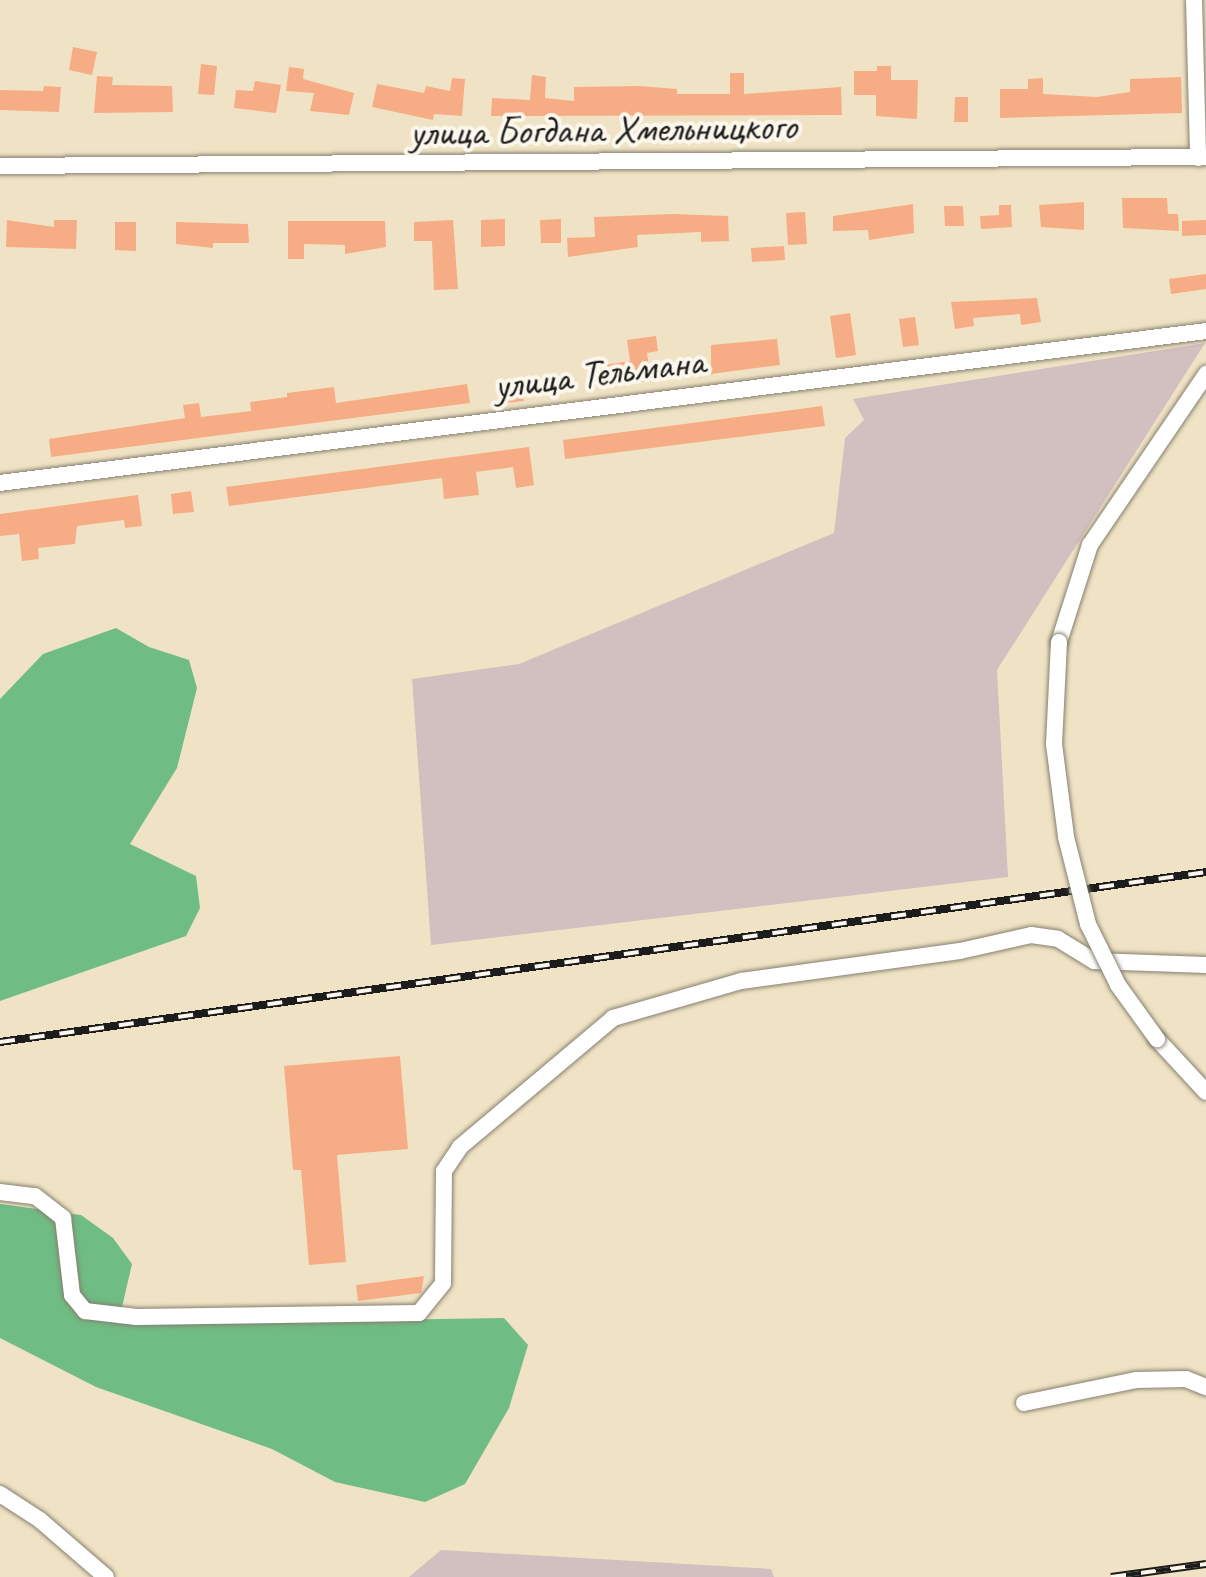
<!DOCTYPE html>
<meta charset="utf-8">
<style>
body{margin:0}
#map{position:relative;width:1206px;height:1577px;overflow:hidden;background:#f0e3c5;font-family:Caveat,sans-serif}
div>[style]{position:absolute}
.industrial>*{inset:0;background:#d2bfbf}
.forest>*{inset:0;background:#6fbc84}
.building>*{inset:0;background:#f6ad85}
.roads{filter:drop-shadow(0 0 2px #868070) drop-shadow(0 0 2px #868070)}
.minor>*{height:16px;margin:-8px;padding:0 8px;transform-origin:8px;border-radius:8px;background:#fff}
.rail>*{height:8px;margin-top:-4px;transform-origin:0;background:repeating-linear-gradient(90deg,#fbf7ec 0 15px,#1c1c1c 0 30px);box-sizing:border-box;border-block:2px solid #1c1c1c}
.bridges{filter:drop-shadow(0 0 2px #868070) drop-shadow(0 0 2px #868070)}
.minor-bridge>*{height:16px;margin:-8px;padding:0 8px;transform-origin:8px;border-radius:8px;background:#fff}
span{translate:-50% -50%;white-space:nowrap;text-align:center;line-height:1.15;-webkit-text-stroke:8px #fbf7ec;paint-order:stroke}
.street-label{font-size:40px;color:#1c1c1c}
</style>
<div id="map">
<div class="industrial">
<div style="clip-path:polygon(1205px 343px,997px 670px,1008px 877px,431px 945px,412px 679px,519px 664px,834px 533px,845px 438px,864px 420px,853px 399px)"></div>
<div style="clip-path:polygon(441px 1550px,771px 1569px,774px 1577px,409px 1577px)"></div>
</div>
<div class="forest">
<div style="clip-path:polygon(116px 628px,149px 647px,189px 660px,197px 688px,177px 768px,130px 844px,196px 876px,200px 908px,186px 936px,0 1001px,0 699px,43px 654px)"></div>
<div style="clip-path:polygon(0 1204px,81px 1215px,113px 1238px,132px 1264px,118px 1324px,504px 1318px,528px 1345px,509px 1408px,465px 1484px,425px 1502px,335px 1482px,272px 1449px,96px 1387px,0 1338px)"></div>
</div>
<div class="building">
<div style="clip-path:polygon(73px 47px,97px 52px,92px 75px,69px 70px)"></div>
<div style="clip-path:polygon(201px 64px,217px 66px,214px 95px,198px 94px)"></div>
<div style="clip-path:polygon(877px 66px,891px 66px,891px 80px,918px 80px,917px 119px,876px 116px,876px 95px,854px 95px,854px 71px,877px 71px)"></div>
<div style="clip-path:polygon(289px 67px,304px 69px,303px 79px,354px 93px,349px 115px,310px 111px,314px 93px,286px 91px)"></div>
<div style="clip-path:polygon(730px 73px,744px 73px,744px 94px,841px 87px,842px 115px,491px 116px,492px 98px,530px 100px,532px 75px,546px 77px,545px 98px,574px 101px,574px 87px,639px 86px,677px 89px,677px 94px,730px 94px)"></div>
<div style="clip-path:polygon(97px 76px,113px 77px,112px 85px,172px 86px,173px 112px,94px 113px)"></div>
<div style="clip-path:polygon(1181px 77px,1182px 113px,1000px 118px,1000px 89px,1028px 89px,1028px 79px,1043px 78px,1043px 94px,1097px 97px,1130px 92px,1130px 79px)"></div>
<div style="clip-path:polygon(452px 78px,465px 79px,462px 116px,434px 114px,433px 120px,372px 107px,377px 84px,424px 93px,426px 86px,450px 91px)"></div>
<div style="clip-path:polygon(255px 81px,281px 85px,276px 113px,234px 108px,236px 90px,253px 91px)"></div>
<div style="clip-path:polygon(44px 86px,61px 87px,59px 112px,0 110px,0 90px,43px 91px)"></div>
<div style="clip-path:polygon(955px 97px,968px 97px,968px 122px,954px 122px)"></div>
<div style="clip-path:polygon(1122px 198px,1167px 198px,1168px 214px,1178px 214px,1179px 231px,1123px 228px)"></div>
<div style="clip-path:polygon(1084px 202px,1084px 230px,1041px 227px,1039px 205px)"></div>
<div style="clip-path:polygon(913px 204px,914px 233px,869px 240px,868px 230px,833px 231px,833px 216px)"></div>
<div style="clip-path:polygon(999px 205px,1011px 205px,1012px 227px,981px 229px,980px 216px,999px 215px)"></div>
<div style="clip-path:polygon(944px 206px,963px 206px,964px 226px,945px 226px)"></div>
<div style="clip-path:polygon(805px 212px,807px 244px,788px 245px,786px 213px)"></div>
<div style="clip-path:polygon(673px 214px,728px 216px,729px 241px,701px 242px,701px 232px,637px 235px,638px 247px,568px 257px,567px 238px,595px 237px,594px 217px)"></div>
<div style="clip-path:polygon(505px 219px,505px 246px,481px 247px,481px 220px)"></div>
<div style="clip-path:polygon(561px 219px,561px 243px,541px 243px,540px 220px)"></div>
<div style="clip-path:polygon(7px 220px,54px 227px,54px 220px,77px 220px,76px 249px,6px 247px)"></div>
<div style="clip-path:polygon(453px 220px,458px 289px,434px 290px,432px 241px,414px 241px,414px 222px)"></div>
<div style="clip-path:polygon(1206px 220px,1206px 235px,1182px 236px,1182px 221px)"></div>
<div style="clip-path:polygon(288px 221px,385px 221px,386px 247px,345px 254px,345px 245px,304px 244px,304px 259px,288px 259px)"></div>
<div style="clip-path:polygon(115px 222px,136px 222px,136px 251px,115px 250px)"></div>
<div style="clip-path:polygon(176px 222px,248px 224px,249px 243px,213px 243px,213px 248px,176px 244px)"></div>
<div style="clip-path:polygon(784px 246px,785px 260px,752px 262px,751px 248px)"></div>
<div style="clip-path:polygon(1206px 274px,1206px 289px,1171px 294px,1169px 279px)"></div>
<div style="clip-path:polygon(1037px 298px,1041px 322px,1021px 325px,1020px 314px,973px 318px,974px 326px,955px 329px,951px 302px)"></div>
<div style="clip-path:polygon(850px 313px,856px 355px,836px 358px,830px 316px)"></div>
<div style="clip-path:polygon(915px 317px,919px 345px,903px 347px,899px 319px)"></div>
<div style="clip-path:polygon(656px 336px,658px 351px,647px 353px,651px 381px,608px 386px,604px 365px,630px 361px,627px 340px)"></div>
<div style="clip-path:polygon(777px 339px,780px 365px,711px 374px,711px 345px)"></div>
<div style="clip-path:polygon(521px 379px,524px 401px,505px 403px,502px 381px)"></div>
<div style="clip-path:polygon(467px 384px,470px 403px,51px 457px,49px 439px,185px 418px,183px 405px,199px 403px,201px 417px,251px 411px,250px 402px,287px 397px,287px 393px,334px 387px,336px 403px)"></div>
<div style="clip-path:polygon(822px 406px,825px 426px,565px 459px,563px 440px)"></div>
<div style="clip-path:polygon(529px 447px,534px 485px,516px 488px,513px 467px,476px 472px,479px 495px,444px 499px,442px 478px,229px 506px,226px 487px)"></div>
<div style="clip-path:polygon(191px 491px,194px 512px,173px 514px,171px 494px)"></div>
<div style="clip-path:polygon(138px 495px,142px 526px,125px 528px,124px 520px,77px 526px,75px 544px,38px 548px,39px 559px,22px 561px,19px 534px,0 536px,0 514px)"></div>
<div style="clip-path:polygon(400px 1056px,408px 1149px,337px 1155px,346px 1262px,309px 1265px,301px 1170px,293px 1170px,284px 1066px)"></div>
<div style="clip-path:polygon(424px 1276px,421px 1293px,358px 1301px,356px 1285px)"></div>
</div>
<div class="roads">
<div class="minor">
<div style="left:1194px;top:0;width:158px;rotate:88.5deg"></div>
<div style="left:0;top:166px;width:1206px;rotate:-0.43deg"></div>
<div style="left:0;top:483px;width:1216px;rotate:-7.18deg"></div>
<div style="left:1059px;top:642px;width:102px;rotate:-72.3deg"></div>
<div style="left:1090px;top:545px;width:207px;rotate:-55.8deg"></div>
<div style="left:1157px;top:1039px;width:72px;rotate:47.2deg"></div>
<div style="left:0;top:1192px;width:35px;rotate:7deg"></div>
<div style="left:35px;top:1196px;width:36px;rotate:38deg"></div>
<div style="left:63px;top:1218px;width:78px;rotate:83.3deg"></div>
<div style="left:72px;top:1295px;width:21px;rotate:51deg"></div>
<div style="left:85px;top:1311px;width:52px;rotate:6.6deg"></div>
<div style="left:137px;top:1317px;width:282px;rotate:-0.8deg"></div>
<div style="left:419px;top:1313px;width:38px;rotate:-51deg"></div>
<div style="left:443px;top:1283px;width:112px;rotate:-89.5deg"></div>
<div style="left:444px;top:1171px;width:29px;rotate:-56deg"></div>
<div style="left:460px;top:1147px;width:200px;rotate:-40.1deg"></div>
<div style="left:613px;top:1018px;width:133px;rotate:-16.1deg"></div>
<div style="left:741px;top:981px;width:221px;rotate:-7.8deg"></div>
<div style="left:960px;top:951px;width:73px;rotate:-12.7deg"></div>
<div style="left:1031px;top:935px;width:27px;rotate:8deg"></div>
<div style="left:1058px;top:939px;width:42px;rotate:31.4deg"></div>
<div style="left:1094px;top:961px;width:112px;rotate:2deg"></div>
<div style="left:1024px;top:1403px;width:114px;rotate:-11.6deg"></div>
<div style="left:1136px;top:1380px;width:50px;rotate:-1.1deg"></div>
<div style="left:1186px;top:1379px;width:22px;rotate:22deg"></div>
<div style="left:0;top:1494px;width:48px;rotate:33deg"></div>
<div style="left:40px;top:1520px;width:87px;rotate:40.8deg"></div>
</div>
</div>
<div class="rail">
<div style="left:0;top:1042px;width:1218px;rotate:-8.02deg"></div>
<div style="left:1111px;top:1577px;width:96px;rotate:-7.8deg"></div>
</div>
<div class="bridges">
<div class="minor-bridge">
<div style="left:1059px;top:642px;width:102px;rotate:92.8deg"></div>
<div style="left:1054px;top:744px;width:94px;rotate:82.6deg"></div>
<div style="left:1066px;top:837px;width:90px;rotate:75.8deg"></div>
<div style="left:1088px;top:924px;width:68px;rotate:63.8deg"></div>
<div style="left:1118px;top:985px;width:67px;rotate:54.2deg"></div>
</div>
</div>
<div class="street-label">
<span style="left:603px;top:129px;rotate:-1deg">улица Богдана Хмельницкого</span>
<span style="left:599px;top:373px;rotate:-7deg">улица Тельмана</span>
</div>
</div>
